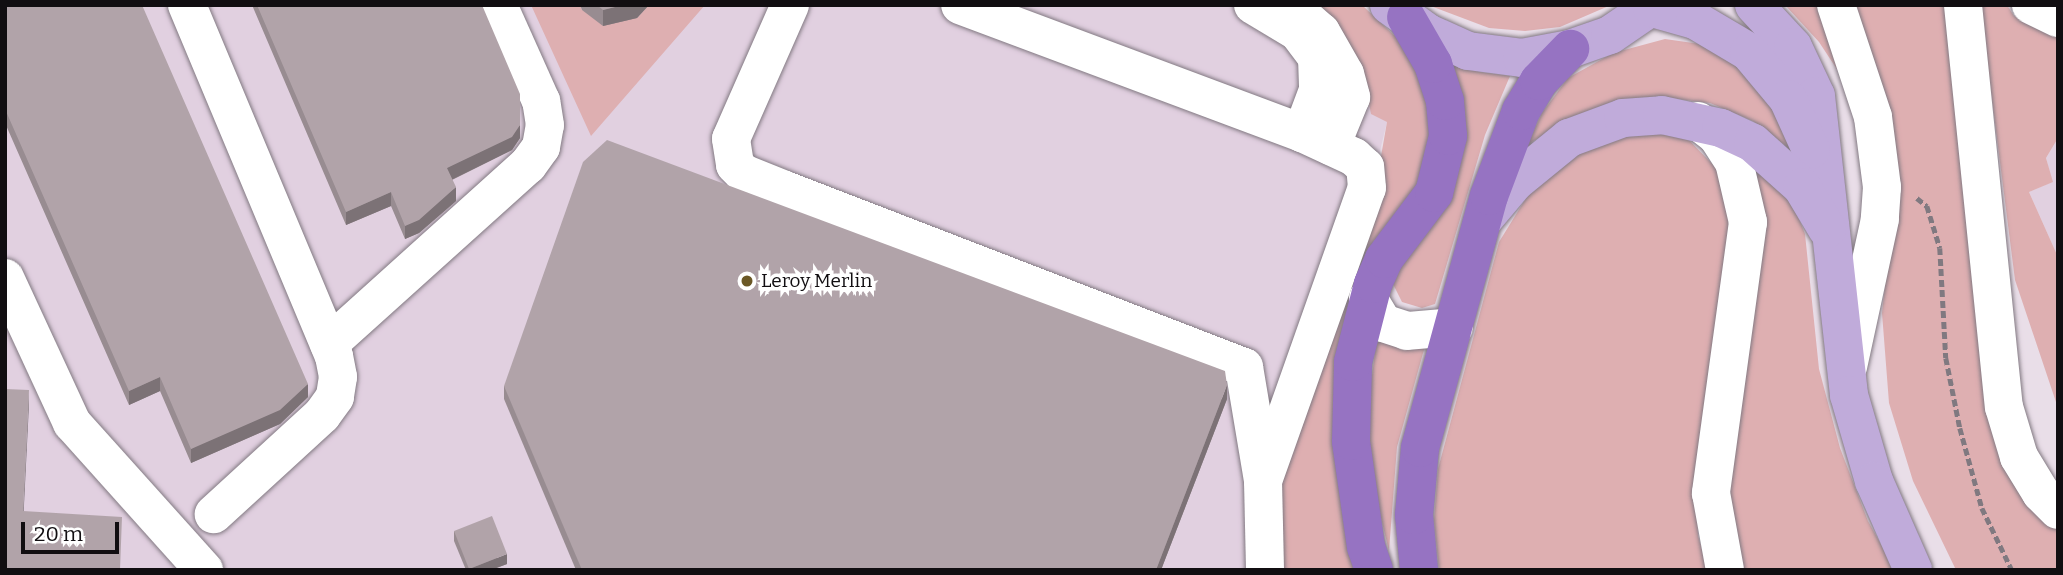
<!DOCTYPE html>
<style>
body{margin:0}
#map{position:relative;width:2063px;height:575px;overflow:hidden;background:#e9dee8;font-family:Bitter,serif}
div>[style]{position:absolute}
.built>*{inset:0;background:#e1d0e0}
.green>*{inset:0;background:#deafb1}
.path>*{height:4.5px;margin-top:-2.25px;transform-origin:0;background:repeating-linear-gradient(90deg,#807980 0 7px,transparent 0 10.5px)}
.roads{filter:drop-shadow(0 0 2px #827982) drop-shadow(0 0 2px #827982)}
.minor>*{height:38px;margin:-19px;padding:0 19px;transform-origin:19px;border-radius:19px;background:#fff}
.major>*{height:38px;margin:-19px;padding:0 19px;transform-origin:19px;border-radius:19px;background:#c0abda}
.highway>*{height:38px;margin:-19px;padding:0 19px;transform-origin:19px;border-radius:19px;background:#9673c2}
.wall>*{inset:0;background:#988c91}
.shaded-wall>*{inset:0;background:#7c7276}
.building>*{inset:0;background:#b1a3a9}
.dots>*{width:19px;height:19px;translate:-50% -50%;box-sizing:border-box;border:4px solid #fff;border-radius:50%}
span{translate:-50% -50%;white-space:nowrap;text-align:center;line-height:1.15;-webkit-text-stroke:7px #fff;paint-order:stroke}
.poi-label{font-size:19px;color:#110e11}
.left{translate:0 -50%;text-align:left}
.frame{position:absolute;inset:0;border:7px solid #110e11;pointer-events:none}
.scale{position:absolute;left:21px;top:522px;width:98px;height:32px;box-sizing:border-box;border:4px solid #110e11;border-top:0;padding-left:9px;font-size:21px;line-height:24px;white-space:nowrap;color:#110e11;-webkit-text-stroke:5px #fff;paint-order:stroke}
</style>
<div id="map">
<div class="built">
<div style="clip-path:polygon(5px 5px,1313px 5px,1387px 122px,1278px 570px,5px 570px)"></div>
<div style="clip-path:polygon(2058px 138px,2058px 257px,2029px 192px,2052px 182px,2046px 158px)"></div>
</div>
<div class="green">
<div style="clip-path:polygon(531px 5px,580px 5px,582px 10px,637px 18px,649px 5px,705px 5px,591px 136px)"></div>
<div style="clip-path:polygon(1313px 5px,1362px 5px,1401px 42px,1431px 100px,1428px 174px,1372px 255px,1361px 570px,1278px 570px,1282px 451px,1379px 168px,1387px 122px,1371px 114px,1364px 77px)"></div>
<div style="clip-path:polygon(1428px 5px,1611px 5px,1560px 27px,1525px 31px,1489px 28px)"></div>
<div style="clip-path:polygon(1785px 5px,1819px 5px,1844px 80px,1819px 42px)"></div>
<div style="clip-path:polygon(1846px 5px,1948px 5px,1984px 395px,2058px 526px,2058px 570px,1956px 570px,1913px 481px,1889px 403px,1882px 313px,1891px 229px)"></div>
<div style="clip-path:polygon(1980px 5px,2007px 5px,2014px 16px,2058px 34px,2058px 138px,2046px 158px,2053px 182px,2029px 192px,2058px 257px,2058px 408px,2015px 280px)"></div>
<div style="clip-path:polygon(1665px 39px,1714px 46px,1749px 68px,1798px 155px,1753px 121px,1710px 103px,1661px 97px,1574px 118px,1528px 144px,1542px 113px,1568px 78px,1613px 53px)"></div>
<div style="clip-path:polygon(1448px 59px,1480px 72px,1510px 76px,1485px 135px,1435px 304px,1422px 308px,1402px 302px,1392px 282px)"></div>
<div style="clip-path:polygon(1615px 133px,1683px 134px,1723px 175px,1732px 199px,1696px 490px,1698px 536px,1708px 570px,1439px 570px,1434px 520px,1438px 469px,1499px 242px,1539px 177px)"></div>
<div style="clip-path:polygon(1744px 150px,1794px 206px,1805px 234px,1819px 369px,1840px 448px,1868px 521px,1895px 570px,1739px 570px,1727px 532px)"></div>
<div style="clip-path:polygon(1378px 331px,1425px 346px,1397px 447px,1389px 551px,1376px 497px,1366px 420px)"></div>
</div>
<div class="path">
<div style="left:1917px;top:198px;width:13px;rotate:39deg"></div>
<div style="left:1927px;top:206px;width:44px;rotate:72.8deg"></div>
<div style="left:1940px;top:248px;width:110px;rotate:86.9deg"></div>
<div style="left:1946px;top:358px;width:71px;rotate:78.7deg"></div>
<div style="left:1960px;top:428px;width:83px;rotate:74.6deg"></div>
<div style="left:1982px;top:508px;width:69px;rotate:64.2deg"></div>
</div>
<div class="roads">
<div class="minor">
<div style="left:187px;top:5px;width:381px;rotate:67.3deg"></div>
<div style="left:334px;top:356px;width:21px;rotate:79deg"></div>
<div style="left:338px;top:377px;width:20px;rotate:99deg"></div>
<div style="left:335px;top:397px;width:22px;rotate:126deg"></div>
<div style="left:322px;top:415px;width:147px;rotate:137.5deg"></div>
<div style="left:790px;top:5px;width:146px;rotate:113.8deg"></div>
<div style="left:731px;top:139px;width:26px;rotate:81deg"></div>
<div style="left:735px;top:165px;width:11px;rotate:45deg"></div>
<div style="left:743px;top:173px;width:45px;rotate:22deg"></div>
<div style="left:785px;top:190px;width:492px;rotate:21.1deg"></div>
<div style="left:1244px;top:367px;width:116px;rotate:80.5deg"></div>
<div style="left:1263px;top:481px;width:311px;rotate:-70.5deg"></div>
<div style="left:1367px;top:188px;width:21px;rotate:-95deg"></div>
<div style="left:1365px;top:167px;width:15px;rotate:-138deg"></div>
<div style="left:1354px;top:157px;width:57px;rotate:-155.2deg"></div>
<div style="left:1302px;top:133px;width:365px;rotate:-159.5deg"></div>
<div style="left:1253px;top:5px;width:52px;rotate:31deg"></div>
<div style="left:1298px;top:32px;width:31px;rotate:53deg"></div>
<div style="left:1317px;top:57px;width:33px;rotate:88deg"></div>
<div style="left:1318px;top:90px;width:46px;rotate:110.4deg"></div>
<div style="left:1290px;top:5px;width:41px;rotate:41.1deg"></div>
<div style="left:1321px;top:32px;width:48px;rotate:60.3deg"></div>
<div style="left:1345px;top:74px;width:24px;rotate:75deg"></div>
<div style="left:1351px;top:97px;width:53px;rotate:112.2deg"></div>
<div style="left:1836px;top:5px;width:118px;rotate:71.7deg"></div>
<div style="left:1873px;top:117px;width:71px;rotate:82.7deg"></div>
<div style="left:1882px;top:187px;width:32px;rotate:94deg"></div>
<div style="left:1880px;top:219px;width:151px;rotate:102.2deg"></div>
<div style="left:1963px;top:5px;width:404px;rotate:84.2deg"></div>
<div style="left:2004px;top:407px;width:52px;rotate:73.3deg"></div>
<div style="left:2019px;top:457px;width:42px;rotate:58.6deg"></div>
<div style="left:2041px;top:493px;width:24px;rotate:45deg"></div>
<div style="left:2031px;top:5px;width:30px;rotate:26deg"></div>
<div style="left:1698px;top:121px;width:24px;rotate:38deg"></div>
<div style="left:1717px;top:136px;width:31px;rotate:57deg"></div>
<div style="left:1734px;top:162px;width:62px;rotate:76.9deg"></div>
<div style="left:1748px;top:222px;width:274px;rotate:97.8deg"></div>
<div style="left:1711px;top:493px;width:78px;rotate:79.7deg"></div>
<div style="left:5px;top:278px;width:160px;rotate:65.2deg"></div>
<div style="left:72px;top:423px;width:198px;rotate:48.1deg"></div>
<div style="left:1368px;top:298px;width:29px;rotate:59deg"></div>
<div style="left:1383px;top:323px;width:25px;rotate:18deg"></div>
<div style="left:1407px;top:331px;width:47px;rotate:-4.9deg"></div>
<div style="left:329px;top:344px;width:268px;rotate:-42deg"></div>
<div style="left:528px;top:165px;width:22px;rotate:-54deg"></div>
<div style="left:541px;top:147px;width:22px;rotate:-80deg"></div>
<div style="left:545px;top:125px;width:24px;rotate:-99deg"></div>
<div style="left:541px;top:101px;width:105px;rotate:-114.1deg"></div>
<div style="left:1263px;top:481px;width:89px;rotate:88.7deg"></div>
</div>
<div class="major">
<div style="left:1389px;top:5px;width:48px;rotate:35.7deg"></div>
<div style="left:1428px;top:33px;width:44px;rotate:24.2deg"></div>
<div style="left:1468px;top:51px;width:54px;rotate:7.4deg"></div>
<div style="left:1522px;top:58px;width:49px;rotate:-10.6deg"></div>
<div style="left:1570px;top:49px;width:42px;rotate:-19.3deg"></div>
<div style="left:1610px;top:35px;width:53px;rotate:-34.3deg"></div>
<div style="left:1754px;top:5px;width:57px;rotate:47.1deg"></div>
<div style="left:1793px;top:47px;width:54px;rotate:64.9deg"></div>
<div style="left:1816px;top:96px;width:301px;rotate:83.7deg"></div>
<div style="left:1849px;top:395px;width:90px;rotate:73.8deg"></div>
<div style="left:1874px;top:481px;width:97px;rotate:66.3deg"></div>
<div style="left:1652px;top:8px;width:45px;rotate:15.6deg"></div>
<div style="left:1695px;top:20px;width:63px;rotate:30.7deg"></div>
<div style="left:1749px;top:52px;width:61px;rotate:50.3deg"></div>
<div style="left:1788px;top:99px;width:56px;rotate:65.7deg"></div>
<div style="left:1483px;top:220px;width:50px;rotate:-49.9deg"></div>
<div style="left:1515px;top:182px;width:70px;rotate:-39.2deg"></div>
<div style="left:1569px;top:138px;width:58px;rotate:-20.3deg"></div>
<div style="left:1623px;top:118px;width:39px;rotate:-4deg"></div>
<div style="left:1662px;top:115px;width:60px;rotate:12.4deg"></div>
<div style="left:1721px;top:128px;width:35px;rotate:25deg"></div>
<div style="left:1753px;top:143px;width:66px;rotate:41.9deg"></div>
<div style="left:1802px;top:187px;width:49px;rotate:59.2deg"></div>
</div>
<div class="highway">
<div style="left:1374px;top:570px;width:24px;rotate:-109deg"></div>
<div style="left:1366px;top:547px;width:107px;rotate:-98.1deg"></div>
<div style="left:1351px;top:441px;width:79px;rotate:-88.5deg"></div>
<div style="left:1353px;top:362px;width:81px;rotate:-75.6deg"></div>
<div style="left:1373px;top:284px;width:27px;rotate:-66deg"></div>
<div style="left:1384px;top:259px;width:83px;rotate:-52.9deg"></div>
<div style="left:1434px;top:193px;width:59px;rotate:-76.2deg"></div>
<div style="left:1448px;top:136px;width:35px;rotate:-95deg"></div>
<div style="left:1445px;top:101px;width:39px;rotate:-108deg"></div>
<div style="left:1433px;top:64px;width:54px;rotate:-119.9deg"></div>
<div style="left:1419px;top:570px;width:55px;rotate:-95.2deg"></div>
<div style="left:1414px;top:515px;width:67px;rotate:-84.9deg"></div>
<div style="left:1420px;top:448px;width:261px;rotate:-74.7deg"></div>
<div style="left:1489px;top:196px;width:91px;rotate:-69.4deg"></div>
<div style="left:1521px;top:111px;width:35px;rotate:-59deg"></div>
<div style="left:1539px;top:81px;width:45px;rotate:-45.9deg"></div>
</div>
</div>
<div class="wall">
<div style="clip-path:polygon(5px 5px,308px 397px,280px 424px,191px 463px,160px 391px,129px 405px,5px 123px)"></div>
<div style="clip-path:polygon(252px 5px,482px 5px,520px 138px,512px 150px,452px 180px,456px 201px,419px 233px,405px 239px,391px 206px,346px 225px)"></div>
<div style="clip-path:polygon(580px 5px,649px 5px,637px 18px,603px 26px,582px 10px)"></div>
<div style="clip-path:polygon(504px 386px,1227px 399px,1161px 570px,576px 570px,504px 399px)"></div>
<div style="clip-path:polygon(454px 531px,507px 564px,491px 570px,466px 570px,454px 541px)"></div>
</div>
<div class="shaded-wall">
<div style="clip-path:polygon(623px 5px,649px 5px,637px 18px,603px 26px,603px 10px)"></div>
<div style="clip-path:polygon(520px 125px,520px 138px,512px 150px,447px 182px,447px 168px)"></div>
<div style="clip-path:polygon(456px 187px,456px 201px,419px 233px,405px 239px,405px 226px)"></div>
<div style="clip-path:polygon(391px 192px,391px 206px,346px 225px,346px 212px)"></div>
<div style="clip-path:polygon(160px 377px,160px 391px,129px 405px,129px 391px)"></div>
<div style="clip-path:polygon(308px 384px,308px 397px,280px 424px,191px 463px,191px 449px)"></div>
<div style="clip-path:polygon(1227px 385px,1227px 399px,1161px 570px,1156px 570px)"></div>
<div style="clip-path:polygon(29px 390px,29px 404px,23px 525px,23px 511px)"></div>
<div style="clip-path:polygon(507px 554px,507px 564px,491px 570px,469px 570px,469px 569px)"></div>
</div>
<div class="building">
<div style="clip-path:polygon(5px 5px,142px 5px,308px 384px,280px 410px,191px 449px,160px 377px,129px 391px,5px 109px)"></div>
<div style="clip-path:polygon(257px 5px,482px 5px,520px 94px,520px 125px,512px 137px,447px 168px,456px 187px,419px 220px,405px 226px,391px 192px,346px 212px)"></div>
<div style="clip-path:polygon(597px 5px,623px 5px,603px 10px)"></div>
<div style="clip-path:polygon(607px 140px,1225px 371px,1227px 385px,1156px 570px,582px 570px,504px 386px,583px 162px)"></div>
<div style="clip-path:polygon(5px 389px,29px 390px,23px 511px,122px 517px,120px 570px,5px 570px)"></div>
<div style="clip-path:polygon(492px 516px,507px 554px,469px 569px,454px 531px)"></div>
</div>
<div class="dots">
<div style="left:747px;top:281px;background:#6b5826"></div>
</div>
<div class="poi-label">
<span class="left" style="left:761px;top:281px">Leroy Merlin</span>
</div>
<div class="frame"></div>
<div class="scale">20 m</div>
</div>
